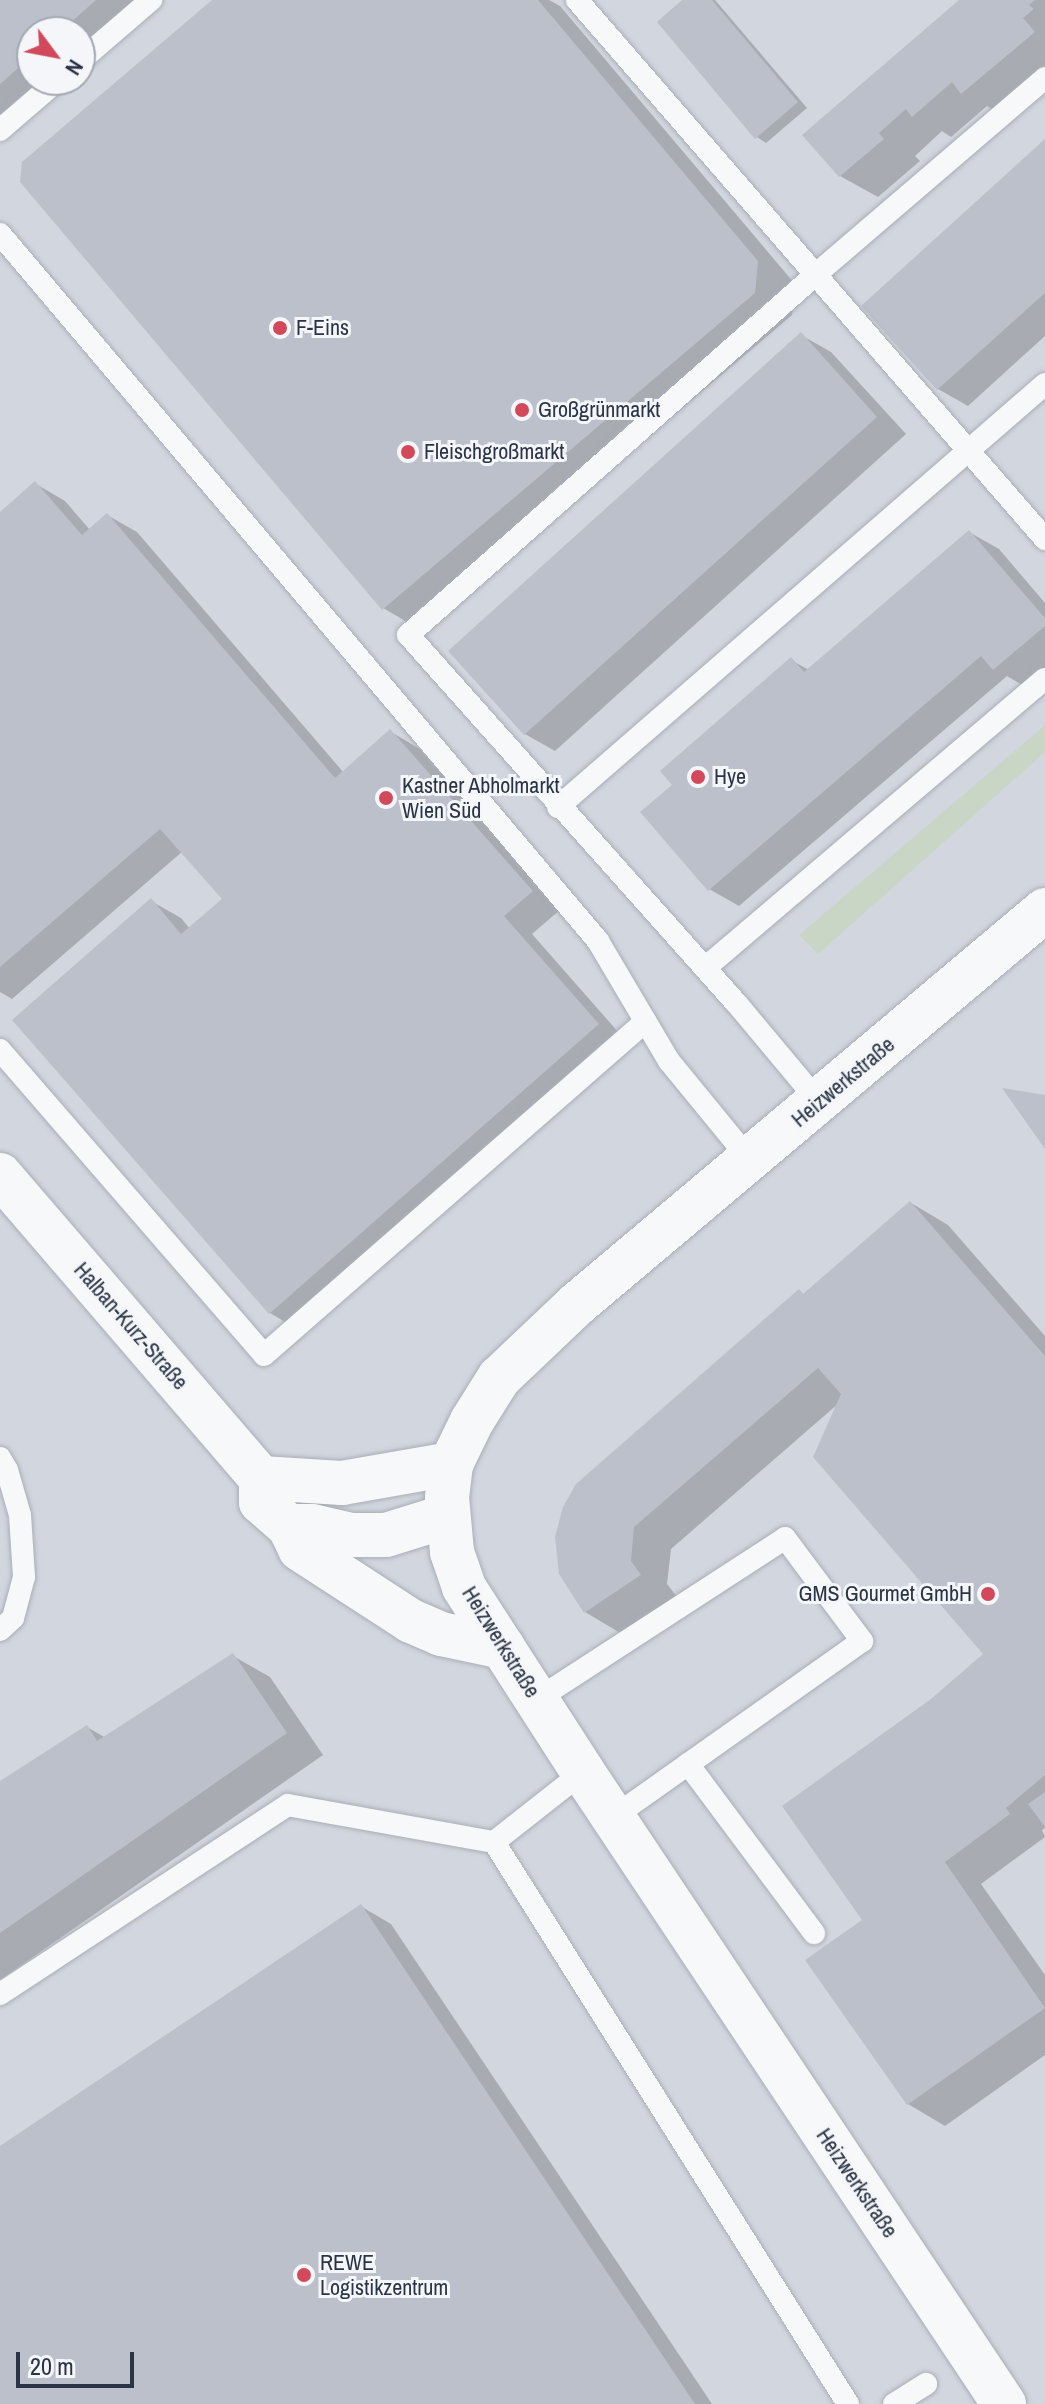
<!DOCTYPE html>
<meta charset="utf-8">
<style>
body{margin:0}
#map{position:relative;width:1045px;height:2404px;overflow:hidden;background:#e4e7ec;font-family:"Archivo Narrow",sans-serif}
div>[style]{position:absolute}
.built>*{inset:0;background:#d2d6de}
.green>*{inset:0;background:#c9d6c5}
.shadow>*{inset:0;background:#0003}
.building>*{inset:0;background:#bbc0ca}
.roads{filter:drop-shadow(0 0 2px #a9aeb7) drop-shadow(0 0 2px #a9aeb7)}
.lane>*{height:22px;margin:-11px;padding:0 11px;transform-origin:11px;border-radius:11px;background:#f7f8fa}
.street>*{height:44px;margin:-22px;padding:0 22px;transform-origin:22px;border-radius:22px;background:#f7f8fa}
.dots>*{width:22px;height:22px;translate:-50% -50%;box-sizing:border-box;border:4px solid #f4f6f9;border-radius:50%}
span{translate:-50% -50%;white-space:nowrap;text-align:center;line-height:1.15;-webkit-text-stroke:6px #f4f6f9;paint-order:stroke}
.poi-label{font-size:22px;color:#2b3445}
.left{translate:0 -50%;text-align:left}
.right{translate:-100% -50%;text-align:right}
.street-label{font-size:22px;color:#2b3445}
.north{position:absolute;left:16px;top:16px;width:80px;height:80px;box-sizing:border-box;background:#f4f6f9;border:2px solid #a4a8b1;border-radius:50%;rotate:122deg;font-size:22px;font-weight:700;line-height:32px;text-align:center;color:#2b3445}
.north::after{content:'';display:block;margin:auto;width:28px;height:36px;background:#d1495b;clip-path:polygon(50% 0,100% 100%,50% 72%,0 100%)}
.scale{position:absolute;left:16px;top:2352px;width:118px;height:36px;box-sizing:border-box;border:4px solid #2b3445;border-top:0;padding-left:10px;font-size:24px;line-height:28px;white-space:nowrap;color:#2b3445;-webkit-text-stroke:6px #f4f6f9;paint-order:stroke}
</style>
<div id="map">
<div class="built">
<div style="clip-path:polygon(evenodd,0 0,1045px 0,1045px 2404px,0 2404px,0 0,32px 32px,80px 32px,80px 80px,32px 80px,32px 32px)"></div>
</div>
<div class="green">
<div style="clip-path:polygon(1045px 725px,1045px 752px,818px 954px,799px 935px)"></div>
</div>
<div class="shadow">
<div style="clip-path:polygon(0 0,145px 0,80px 57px,80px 32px,32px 32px,32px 80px,54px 80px,9px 119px,0 114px)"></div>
<div style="clip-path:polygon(215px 0,549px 0,560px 6px,795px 284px,792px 315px,421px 630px,383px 608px)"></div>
<div style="clip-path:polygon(685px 0,715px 0,807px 108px,766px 143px,757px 137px)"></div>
<div style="clip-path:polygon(962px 0,1045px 0,1045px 76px,1000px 114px,987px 106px,951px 137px,942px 131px,915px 156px,920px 161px,878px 197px,840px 176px)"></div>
<div style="clip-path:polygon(1045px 142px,1045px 336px,968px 406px,938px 389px)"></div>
<div style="clip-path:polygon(801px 335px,831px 352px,906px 434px,555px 751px,525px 734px,451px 651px)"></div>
<div style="clip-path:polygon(36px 484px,65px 501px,90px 530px,107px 515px,137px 532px,344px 773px,391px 732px,420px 749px,561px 909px,532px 934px,627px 1042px,299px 1330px,270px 1313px,151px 901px,181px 918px,190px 929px,224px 899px,183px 851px,12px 999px,0 992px,0 515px)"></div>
<div style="clip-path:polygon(969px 532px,999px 549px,1045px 603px,1045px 668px,1024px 686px,1007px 676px,739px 906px,709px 889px,675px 785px,791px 660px,809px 670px)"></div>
<div style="clip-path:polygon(911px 1203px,948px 1225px,1045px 1336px,1045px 1828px,1042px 1830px,1045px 1837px,981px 1884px,1045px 1975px,1045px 2055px,945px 2126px,908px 2104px,865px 1921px,932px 1701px,986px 1654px,839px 1403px,671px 1549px,667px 1584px,677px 1597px,622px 1634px,585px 1612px,561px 1574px,800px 1292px,805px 1295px)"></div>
<div style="clip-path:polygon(233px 1656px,270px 1677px,323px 1755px,0 1980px,0 1784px,87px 1727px,106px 1738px)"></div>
<div style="clip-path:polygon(362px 1907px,391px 1924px,712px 2404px,0 2404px,0 2148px)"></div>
</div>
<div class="building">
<div style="clip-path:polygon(0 0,96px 0,60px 32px,32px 32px,32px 56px,0 84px)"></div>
<div style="clip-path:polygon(212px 0,538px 0,758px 261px,755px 293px,382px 610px,20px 182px,22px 162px)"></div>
<div style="clip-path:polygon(682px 0,712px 0,798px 102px,755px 139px,657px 22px)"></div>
<div style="clip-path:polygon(959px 0,1035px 0,1029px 5px,1034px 9px,1023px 18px,1035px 32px,961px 94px,952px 82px,912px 117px,906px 109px,879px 133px,884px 139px,839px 177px,802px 135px)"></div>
<div style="clip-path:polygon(1045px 139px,1045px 293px,937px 390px,861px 306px)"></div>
<div style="clip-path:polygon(801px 332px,877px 417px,524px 735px,448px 651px)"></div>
<div style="clip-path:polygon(35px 481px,82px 535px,107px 513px,335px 778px,390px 729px,533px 891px,504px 916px,599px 1024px,269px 1314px,12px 1020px,151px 898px,181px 934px,222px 899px,160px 829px,0 967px,0 512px)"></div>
<div style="clip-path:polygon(969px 530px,1045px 618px,1045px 626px,993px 670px,981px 656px,708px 891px,640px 812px,672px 785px,660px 771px,791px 657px,804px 672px)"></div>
<div style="clip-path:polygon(1002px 1088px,1045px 1095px,1045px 1149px)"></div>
<div style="clip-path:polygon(910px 1201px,1045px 1356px,1045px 1775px,1006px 1808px,1010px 1814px,945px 1862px,1045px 2008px,907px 2105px,805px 1960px,862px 1920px,782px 1806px,931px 1699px,983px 1654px,813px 1457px,841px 1394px,818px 1368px,634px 1527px,631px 1561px,641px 1575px,584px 1613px,559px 1574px,555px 1537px,563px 1507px,576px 1484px,799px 1289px,803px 1294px)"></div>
<div style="clip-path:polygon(233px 1653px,287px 1733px,0 1933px,0 1781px,87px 1725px,97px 1741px)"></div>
<div style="clip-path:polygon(1045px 1792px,1045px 1827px,1028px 1804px)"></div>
<div style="clip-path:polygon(361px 1904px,695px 2404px,0 2404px,0 2146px)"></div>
</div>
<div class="roads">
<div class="lane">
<div style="left:577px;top:0;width:714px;rotate:49.03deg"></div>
<div style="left:80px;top:61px;width:94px;rotate:-40.7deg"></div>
<div style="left:0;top:130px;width:77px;rotate:-40.8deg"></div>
<div style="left:0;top:234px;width:926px;rotate:49.77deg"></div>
<div style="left:598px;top:941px;width:139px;rotate:59.4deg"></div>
<div style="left:669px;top:1061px;width:128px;rotate:50.7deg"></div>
<div style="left:558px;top:807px;width:645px;rotate:-40.98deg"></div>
<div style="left:705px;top:968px;width:446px;rotate:-40.4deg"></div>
<div style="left:0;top:1050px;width:403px;rotate:49.1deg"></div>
<div style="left:264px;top:1355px;width:507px;rotate:-41.16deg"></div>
<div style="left:819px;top:1102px;width:128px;rotate:-129.9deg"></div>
<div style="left:737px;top:1004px;width:494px;rotate:-131.7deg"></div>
<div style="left:408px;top:635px;width:542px;rotate:-41.48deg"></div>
<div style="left:814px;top:276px;width:304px;rotate:-40.6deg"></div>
<div style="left:0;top:1458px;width:14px;rotate:60deg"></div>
<div style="left:7px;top:1470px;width:47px;rotate:73.9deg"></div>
<div style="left:20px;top:1515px;width:62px;rotate:86.3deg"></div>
<div style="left:24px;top:1577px;width:42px;rotate:105deg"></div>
<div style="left:13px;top:1618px;width:18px;rotate:137deg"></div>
<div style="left:536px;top:1700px;width:297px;rotate:-33deg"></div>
<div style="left:785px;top:1538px;width:129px;rotate:53.2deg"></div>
<div style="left:862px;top:1641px;width:305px;rotate:144.7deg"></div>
<div style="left:688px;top:1764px;width:211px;rotate:53.3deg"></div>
<div style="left:494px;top:1842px;width:113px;rotate:-38.2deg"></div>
<div style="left:0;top:1994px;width:344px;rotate:-33.3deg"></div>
<div style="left:288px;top:1805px;width:209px;rotate:10.2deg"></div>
<div style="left:494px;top:1842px;width:664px;rotate:57.79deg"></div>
<div style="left:894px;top:2404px;width:38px;rotate:-32deg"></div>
</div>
<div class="street">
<div style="left:0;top:1175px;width:400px;rotate:49.3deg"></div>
<div style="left:261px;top:1478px;width:24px;rotate:90deg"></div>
<div style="left:261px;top:1502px;width:37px;rotate:41deg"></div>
<div style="left:289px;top:1526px;width:25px;rotate:64deg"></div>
<div style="left:300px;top:1549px;width:132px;rotate:33deg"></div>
<div style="left:411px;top:1621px;width:33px;rotate:23deg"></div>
<div style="left:441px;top:1634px;width:63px;rotate:11.8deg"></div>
<div style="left:261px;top:1478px;width:81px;rotate:3.5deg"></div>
<div style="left:342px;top:1483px;width:111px;rotate:-9.9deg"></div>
<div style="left:289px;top:1526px;width:23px"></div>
<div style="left:312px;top:1526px;width:40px;rotate:13deg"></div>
<div style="left:351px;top:1535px;width:35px"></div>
<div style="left:386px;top:1535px;width:64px;rotate:-17.3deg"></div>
<div style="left:1004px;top:2404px;width:759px;rotate:-123.67deg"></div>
<div style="left:583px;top:1772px;width:220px;rotate:-122.8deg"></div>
<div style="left:464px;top:1587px;width:37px;rotate:-109deg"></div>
<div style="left:452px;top:1552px;width:55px;rotate:-95.2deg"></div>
<div style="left:447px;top:1497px;width:33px;rotate:-83deg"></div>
<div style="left:451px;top:1464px;width:48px;rotate:-64deg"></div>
<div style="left:472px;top:1421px;width:51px;rotate:-57.9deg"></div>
<div style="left:499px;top:1378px;width:108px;rotate:-43.5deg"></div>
<div style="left:577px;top:1304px;width:612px;rotate:-40.09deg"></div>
</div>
</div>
<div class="dots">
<div style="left:280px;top:328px;background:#d1495b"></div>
<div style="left:522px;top:410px;background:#d1495b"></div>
<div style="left:408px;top:452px;background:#d1495b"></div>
<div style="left:698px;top:777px;background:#d1495b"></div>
<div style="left:386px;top:798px;background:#d1495b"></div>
<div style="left:988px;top:1594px;background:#d1495b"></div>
<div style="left:304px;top:2275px;background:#d1495b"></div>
</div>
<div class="poi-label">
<span class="left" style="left:296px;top:328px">F-Eins</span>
<span class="left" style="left:538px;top:410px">Großgrünmarkt</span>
<span class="left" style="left:424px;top:452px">Fleischgroßmarkt</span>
<span class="left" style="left:714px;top:777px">Hye</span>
<span class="left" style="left:402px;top:798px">Kastner Abholmarkt<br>Wien Süd</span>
<span class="right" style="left:972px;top:1594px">GMS Gourmet GmbH</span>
<span class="left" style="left:320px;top:2275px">REWE<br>Logistikzentrum</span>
</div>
<div class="street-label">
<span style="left:843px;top:1082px;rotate:-40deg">Heizwerkstraße</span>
<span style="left:131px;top:1326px;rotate:49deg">Halban-Kurz-Straße</span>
<span style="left:501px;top:1642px;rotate:58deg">Heizwerkstraße</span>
<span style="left:857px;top:2183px;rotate:56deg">Heizwerkstraße</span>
</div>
<div class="north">N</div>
<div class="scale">20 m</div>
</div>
